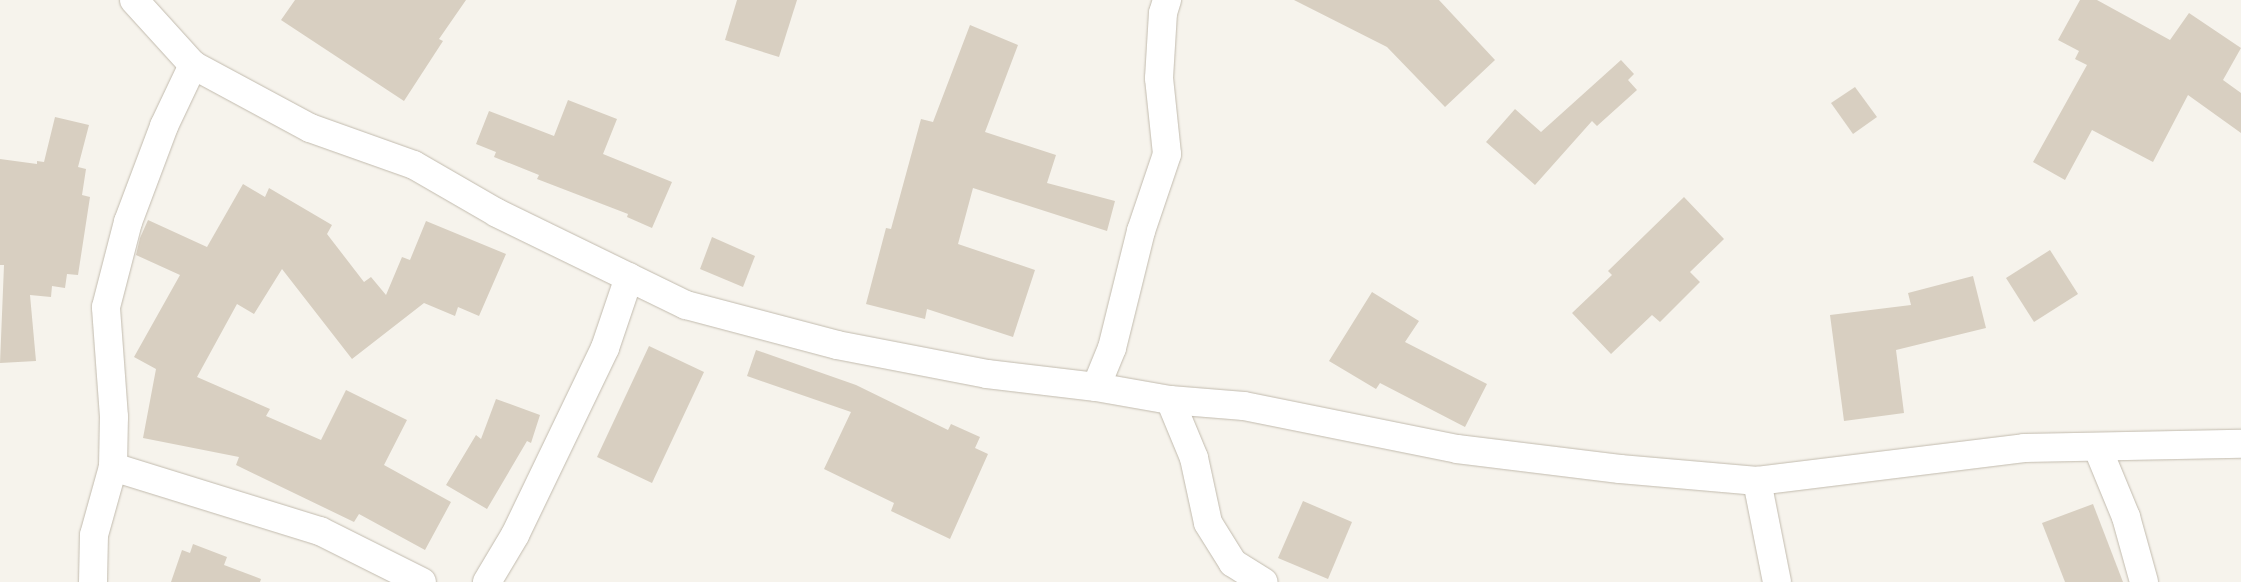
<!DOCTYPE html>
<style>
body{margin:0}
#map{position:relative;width:2241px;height:582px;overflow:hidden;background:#f6f3ec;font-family:"PT Sans Narrow",sans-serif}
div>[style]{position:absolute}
.building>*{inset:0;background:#d8cfc1}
.roads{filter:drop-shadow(0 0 1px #c2bbae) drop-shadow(0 0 1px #c2bbae)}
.minor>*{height:28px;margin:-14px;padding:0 14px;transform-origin:14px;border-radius:14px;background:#fff}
span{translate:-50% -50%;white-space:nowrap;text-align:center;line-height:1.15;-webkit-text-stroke:5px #fff;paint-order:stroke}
</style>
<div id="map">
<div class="building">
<div style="clip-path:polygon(295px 0,466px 0,439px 39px,443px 41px,404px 101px,281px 20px)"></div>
<div style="clip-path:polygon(737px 0,797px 0,779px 57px,725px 40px)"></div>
<div style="clip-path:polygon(1294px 0,1439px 0,1495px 60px,1445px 107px,1387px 47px)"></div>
<div style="clip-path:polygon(2080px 0,2097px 0,2170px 40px,2189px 13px,2241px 48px,2223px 80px,2241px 93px,2241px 133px,2188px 95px,2153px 162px,2092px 130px,2065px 180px,2033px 162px,2087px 65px,2075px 59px,2079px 51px,2058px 40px)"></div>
<div style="clip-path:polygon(970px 25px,1018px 45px,985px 132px,1056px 155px,1047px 183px,1115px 201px,1107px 231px,973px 188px,958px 244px,1035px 270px,1013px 337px,927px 309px,925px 319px,866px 304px,886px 228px,891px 229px,921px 119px,933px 122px)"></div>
<div style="clip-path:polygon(1621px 60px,1634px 74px,1628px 80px,1637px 90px,1597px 126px,1592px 121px,1535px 185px,1486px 142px,1515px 109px,1541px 132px)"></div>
<div style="clip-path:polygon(1855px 87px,1877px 117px,1853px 134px,1831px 103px)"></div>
<div style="clip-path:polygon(568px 100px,617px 119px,603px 154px,672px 182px,652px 228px,627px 217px,628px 214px,537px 179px,539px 175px,494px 157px,496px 152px,476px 144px,489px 111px,554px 136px)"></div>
<div style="clip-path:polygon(55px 117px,89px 125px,78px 167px,86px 169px,82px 195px,90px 197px,78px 275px,67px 274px,65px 288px,52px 286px,51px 297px,30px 295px,36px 361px,0 363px,4px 265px,0 265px,0 159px,37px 164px,37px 161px,44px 162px)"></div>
<div style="clip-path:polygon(243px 184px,265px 197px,269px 188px,332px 225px,327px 234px,364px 282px,371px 277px,386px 295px,402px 257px,410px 260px,426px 221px,506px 254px,479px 316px,458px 307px,455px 316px,424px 303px,352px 359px,282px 269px,254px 314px,237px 304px,197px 377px,270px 409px,266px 416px,321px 440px,346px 390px,407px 420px,384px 465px,451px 502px,425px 550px,359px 514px,354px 522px,236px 465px,239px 457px,143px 438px,156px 369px,134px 357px,180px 275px,136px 255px,140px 238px,148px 220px,207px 247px)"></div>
<div style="clip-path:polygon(1684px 197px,1724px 239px,1690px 272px,1700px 282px,1660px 322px,1652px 315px,1611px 354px,1572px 313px,1612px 275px,1608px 271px)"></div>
<div style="clip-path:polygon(712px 237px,755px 256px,743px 287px,700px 269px)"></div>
<div style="clip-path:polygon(2050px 250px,2078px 294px,2034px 322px,2006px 278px)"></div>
<div style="clip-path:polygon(1973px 276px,1986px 328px,1896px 350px,1904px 413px,1844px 421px,1830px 315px,1911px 305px,1908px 293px)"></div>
<div style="clip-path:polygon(1372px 292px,1419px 321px,1405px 342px,1487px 384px,1465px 427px,1380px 383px,1376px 389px,1329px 361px)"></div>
<div style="clip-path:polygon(649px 346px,704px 372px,652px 483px,597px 457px)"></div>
<div style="clip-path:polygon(756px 350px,856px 385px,948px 430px,951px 424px,980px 437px,975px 448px,988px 454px,950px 539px,891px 511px,894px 503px,824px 469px,851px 412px,747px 376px)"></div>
<div style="clip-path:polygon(496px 399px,540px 415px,531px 443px,527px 441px,487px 509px,446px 485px,476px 435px,481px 439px)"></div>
<div style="clip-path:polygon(1303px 501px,1352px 522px,1328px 579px,1278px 558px)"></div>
<div style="clip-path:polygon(2093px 504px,2123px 582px,2065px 582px,2042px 523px)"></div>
<div style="clip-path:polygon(193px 544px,227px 557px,224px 565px,261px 579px,260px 582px,171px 582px,182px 550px,190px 553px)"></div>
</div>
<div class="roads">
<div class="minor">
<div style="left:134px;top:0;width:88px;rotate:47.8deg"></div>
<div style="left:193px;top:65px;width:133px;rotate:28.3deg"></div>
<div style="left:310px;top:128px;width:110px;rotate:19.6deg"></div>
<div style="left:414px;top:165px;width:96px;rotate:30deg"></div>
<div style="left:497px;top:213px;width:210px;rotate:26deg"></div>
<div style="left:686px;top:305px;width:156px;rotate:14.8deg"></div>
<div style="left:837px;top:345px;width:153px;rotate:10.9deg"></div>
<div style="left:987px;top:374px;width:110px;rotate:6.8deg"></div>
<div style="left:1096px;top:387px;width:75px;rotate:10deg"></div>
<div style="left:1170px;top:400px;width:74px;rotate:4.6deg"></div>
<div style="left:1244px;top:406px;width:217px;rotate:11.4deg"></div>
<div style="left:1457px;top:449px;width:164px;rotate:7deg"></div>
<div style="left:1620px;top:469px;width:138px;rotate:5deg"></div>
<div style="left:1757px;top:481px;width:269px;rotate:-7deg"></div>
<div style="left:2024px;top:448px;width:217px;rotate:-1.1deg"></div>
<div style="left:1096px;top:387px;width:42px;rotate:-67.7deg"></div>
<div style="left:1112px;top:348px;width:121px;rotate:-76.1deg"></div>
<div style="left:1141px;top:231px;width:81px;rotate:-71.3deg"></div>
<div style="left:1167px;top:154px;width:76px;rotate:-96deg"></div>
<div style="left:1159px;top:78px;width:65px;rotate:-86.5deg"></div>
<div style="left:1163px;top:13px;width:14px;rotate:-73deg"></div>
<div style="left:1170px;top:400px;width:63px;rotate:67.5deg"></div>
<div style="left:1194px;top:458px;width:66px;rotate:77.8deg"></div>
<div style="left:1208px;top:523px;width:47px;rotate:58deg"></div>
<div style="left:1233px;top:563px;width:36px;rotate:32deg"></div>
<div style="left:2098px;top:449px;width:74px;rotate:67.6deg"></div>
<div style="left:2126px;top:517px;width:67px;rotate:74.5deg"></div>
<div style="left:113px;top:467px;width:217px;rotate:17.2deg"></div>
<div style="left:320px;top:531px;width:114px;rotate:26.6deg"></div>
<div style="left:1757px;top:481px;width:103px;rotate:78.8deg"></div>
<div style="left:93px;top:582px;width:47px;rotate:-88.8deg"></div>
<div style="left:94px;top:535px;width:71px;rotate:-74.4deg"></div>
<div style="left:113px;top:467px;width:50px;rotate:-88.9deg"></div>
<div style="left:114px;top:417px;width:110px;rotate:-94.2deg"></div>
<div style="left:106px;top:307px;width:88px;rotate:-75.5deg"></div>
<div style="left:128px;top:222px;width:103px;rotate:-69.4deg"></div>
<div style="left:164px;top:126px;width:68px;rotate:-64.6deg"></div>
<div style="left:487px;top:582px;width:55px;rotate:-59.2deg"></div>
<div style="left:515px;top:535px;width:208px;rotate:-64.3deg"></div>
<div style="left:605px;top:348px;width:75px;rotate:-71.3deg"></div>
</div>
</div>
</div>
